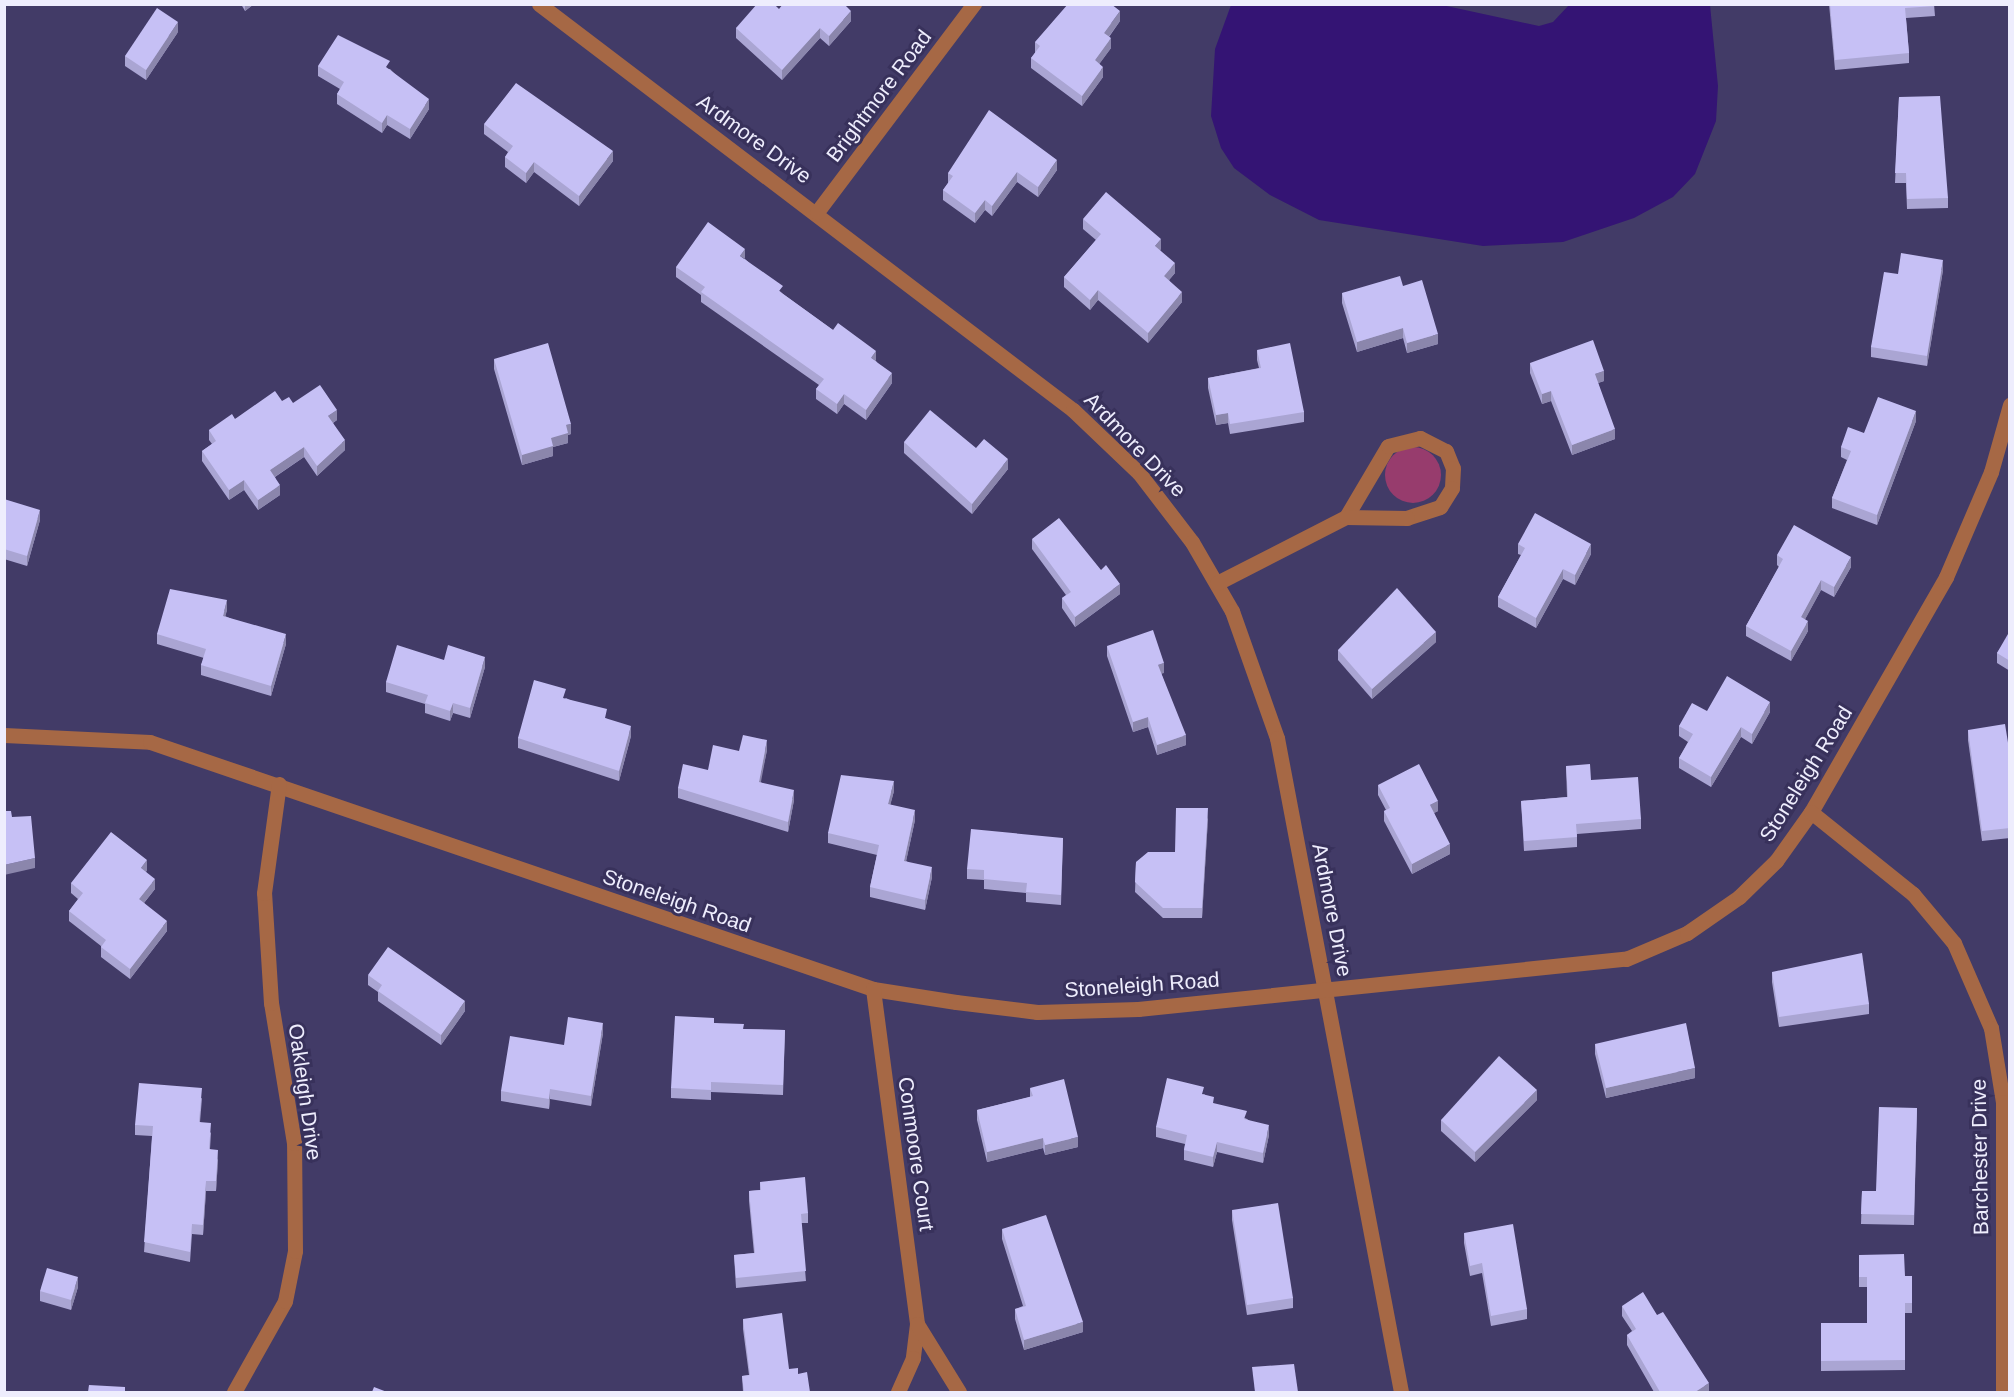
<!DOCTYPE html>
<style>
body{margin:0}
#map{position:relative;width:2014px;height:1397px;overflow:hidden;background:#423b67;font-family:Helvetica,sans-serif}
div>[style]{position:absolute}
.green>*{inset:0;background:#973c6d}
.round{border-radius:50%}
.water>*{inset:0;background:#341474}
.minor>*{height:15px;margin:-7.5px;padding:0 7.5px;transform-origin:7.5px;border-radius:7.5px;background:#a66845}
.wall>*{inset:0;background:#aaa5d3}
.shaded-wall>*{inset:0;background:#8b86ac}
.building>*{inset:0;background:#c6c0f5}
span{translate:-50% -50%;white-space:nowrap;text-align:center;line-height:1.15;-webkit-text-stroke:6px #38315b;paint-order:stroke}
.street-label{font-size:21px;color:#eeedfd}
.frame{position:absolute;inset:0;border:6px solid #eeedfd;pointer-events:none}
</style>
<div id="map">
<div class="green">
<div class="round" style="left:1385px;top:447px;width:56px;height:56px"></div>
</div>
<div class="water">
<div style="clip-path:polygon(1231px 5px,1442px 5px,1539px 26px,1553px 22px,1569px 5px,1710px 5px,1718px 86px,1716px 121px,1695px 174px,1673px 197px,1634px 218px,1563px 242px,1483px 246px,1319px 220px,1270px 195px,1234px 168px,1221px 148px,1211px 116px,1215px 49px)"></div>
</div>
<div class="minor">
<div style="left:539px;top:4px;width:671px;rotate:37.25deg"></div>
<div style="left:1073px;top:410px;width:91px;rotate:43.7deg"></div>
<div style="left:1139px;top:473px;width:87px;rotate:52.5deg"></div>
<div style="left:1192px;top:542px;width:80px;rotate:59.9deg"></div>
<div style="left:1232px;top:611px;width:135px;rotate:70.5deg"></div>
<div style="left:1277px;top:738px;width:666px;rotate:79.26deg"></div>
<div style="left:817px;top:212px;width:261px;rotate:-53deg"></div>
<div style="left:1217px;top:583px;width:145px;rotate:-27.1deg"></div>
<div style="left:1346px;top:517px;width:82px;rotate:-59.4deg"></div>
<div style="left:1388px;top:446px;width:33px;rotate:-14deg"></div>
<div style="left:1420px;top:438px;width:29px;rotate:27deg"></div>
<div style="left:1446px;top:451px;width:18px;rotate:68deg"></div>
<div style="left:1453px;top:468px;width:20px;rotate:93deg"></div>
<div style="left:1452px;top:488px;width:22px;rotate:122deg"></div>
<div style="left:1440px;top:507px;width:35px;rotate:162deg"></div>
<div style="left:1407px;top:518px;width:61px;rotate:-179.1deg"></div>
<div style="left:4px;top:735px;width:146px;rotate:2.7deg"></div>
<div style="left:150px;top:742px;width:764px;rotate:18.86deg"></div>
<div style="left:873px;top:989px;width:84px;rotate:8.9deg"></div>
<div style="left:956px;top:1002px;width:82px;rotate:7deg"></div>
<div style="left:1037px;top:1012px;width:101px;rotate:-1.7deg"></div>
<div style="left:1138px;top:1009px;width:491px;rotate:-5.9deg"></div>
<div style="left:1626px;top:959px;width:66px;rotate:-23.1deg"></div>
<div style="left:1687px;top:933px;width:63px;rotate:-34.7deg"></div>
<div style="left:1739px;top:897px;width:52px;rotate:-44.2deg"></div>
<div style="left:1776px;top:861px;width:60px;rotate:-54.5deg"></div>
<div style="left:1811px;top:812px;width:271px;rotate:-60.1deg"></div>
<div style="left:1946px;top:577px;width:114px;rotate:-66.8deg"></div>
<div style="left:1991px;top:472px;width:70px;rotate:-74.2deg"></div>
<div style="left:1811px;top:812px;width:131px;rotate:38.8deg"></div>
<div style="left:1913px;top:894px;width:64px;rotate:50.1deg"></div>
<div style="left:1954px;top:943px;width:93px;rotate:66.5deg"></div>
<div style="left:1991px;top:1028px;width:75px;rotate:80.8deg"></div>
<div style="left:2003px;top:1102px;width:290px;rotate:90deg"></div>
<div style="left:873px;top:989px;width:338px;rotate:82.5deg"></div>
<div style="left:917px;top:1324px;width:34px;rotate:97deg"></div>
<div style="left:913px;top:1358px;width:37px;rotate:114deg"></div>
<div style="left:917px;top:1324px;width:80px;rotate:58.3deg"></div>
<div style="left:234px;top:1392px;width:104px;rotate:-60.7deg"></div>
<div style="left:285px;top:1301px;width:51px;rotate:-78.7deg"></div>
<div style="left:295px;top:1251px;width:108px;rotate:-90.5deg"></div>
<div style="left:294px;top:1143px;width:142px;rotate:-99.3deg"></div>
<div style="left:271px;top:1003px;width:110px;rotate:-93.6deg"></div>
<div style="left:264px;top:893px;width:110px;rotate:-82.2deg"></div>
</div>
<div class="wall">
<div style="clip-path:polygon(241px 4px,254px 4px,245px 11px)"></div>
<div style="clip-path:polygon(1829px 4px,1934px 4px,1935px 16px,1906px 18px,1909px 53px,1909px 63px,1835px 70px)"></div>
<div style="clip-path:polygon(779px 9px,851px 21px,829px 46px,820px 38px,782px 80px,736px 38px,736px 28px)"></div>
<div style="clip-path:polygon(1120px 21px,1109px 37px,1111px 48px,1099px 64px,1103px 77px,1082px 106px,1031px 68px,1031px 58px,1035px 53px,1035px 42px)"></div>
<div style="clip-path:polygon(178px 32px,146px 80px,125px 66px,125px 56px)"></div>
<div style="clip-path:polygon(318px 66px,390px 69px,429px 109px,410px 139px,387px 125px,382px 133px,337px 104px,337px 94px,340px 89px,318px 76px)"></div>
<div style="clip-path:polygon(1899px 97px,1948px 198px,1948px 208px,1907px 209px,1906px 183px,1895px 183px)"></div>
<div style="clip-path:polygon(484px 124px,613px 161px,579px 206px,534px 172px,526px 183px,505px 167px,505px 157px,508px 152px,484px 134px)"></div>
<div style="clip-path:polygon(1057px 170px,1038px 197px,1017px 182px,992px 216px,985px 210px,975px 223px,943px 200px,943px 190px,948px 183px,948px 173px)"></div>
<div style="clip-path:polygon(1083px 219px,1161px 249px,1160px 250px,1175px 273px,1169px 280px,1182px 302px,1148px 343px,1098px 300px,1090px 310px,1064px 287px,1064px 277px,1096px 240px,1083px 229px)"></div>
<div style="clip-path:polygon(745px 259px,783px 294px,876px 361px,892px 383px,866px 420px,844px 404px,837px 414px,816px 399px,816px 389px,819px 385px,701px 302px,701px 295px,676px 277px,676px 267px)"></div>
<div style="clip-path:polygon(1943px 270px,1927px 366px,1871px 357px,1871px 347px,1898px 274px)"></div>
<div style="clip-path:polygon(1403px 286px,1438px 344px,1407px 353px,1403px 338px,1357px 352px,1342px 303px,1342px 293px)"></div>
<div style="clip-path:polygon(1257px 350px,1304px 412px,1304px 422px,1230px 434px,1228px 423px,1216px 425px,1208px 388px,1208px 378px,1259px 368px,1257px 360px)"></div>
<div style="clip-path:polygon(494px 359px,571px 434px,568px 435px,568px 443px,553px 447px,553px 456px,522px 465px,494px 369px)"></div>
<div style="clip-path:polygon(1530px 363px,1604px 381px,1598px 383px,1615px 439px,1572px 455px,1551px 401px,1542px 404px,1530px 373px)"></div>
<div style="clip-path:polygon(282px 401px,293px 403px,337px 420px,333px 423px,345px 450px,317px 476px,304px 457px,275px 477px,280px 495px,258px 510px,244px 490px,229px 500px,202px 461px,202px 451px,212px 444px,209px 440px,209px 430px,235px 419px)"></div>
<div style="clip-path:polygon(1916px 421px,1877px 525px,1832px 508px,1832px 498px,1847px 460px,1841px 457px,1841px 447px,1864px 433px)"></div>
<div style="clip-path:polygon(904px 442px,976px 448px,1008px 469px,972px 514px,904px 453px)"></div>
<div style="clip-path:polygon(4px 499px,40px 520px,27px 566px,4px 559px)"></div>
<div style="clip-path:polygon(1032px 539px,1120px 594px,1075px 627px,1062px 608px,1062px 598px,1066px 595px,1032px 549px)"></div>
<div style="clip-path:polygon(1518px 544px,1591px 554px,1575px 585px,1563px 579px,1536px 628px,1498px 607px,1498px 597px,1521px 555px,1518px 554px)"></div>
<div style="clip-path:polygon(1777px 555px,1851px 567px,1834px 597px,1821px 590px,1805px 619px,1808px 631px,1791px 661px,1746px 636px,1746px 626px,1779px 567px,1777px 565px)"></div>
<div style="clip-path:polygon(227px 610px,225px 616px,286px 644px,271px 696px,201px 675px,201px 665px,204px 658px,157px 644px,157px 634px)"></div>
<div style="clip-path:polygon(2010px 634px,2010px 671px,1997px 663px,1997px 653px)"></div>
<div style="clip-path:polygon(1436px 642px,1372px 699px,1338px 660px,1338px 650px)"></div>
<div style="clip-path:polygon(1107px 646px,1164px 673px,1161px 673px,1186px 745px,1157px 755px,1148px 727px,1133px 732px,1107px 656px)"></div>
<div style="clip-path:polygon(444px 660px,485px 667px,470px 718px,453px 713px,450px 721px,425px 713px,425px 704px,386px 692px,386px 682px)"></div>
<div style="clip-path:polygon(566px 698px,607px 719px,631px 736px,619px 781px,518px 748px,518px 738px)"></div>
<div style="clip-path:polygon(1707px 711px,1770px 712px,1752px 744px,1741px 737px,1711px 787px,1679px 768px,1679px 758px,1688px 742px,1679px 736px,1679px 726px)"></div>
<div style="clip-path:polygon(1968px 730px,2010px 755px,2010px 838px,1982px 841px,1968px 740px)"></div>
<div style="clip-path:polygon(767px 750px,760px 782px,794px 800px,788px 832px,678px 798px,678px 788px,739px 751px)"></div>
<div style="clip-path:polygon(1566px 766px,1591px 780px,1641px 819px,1641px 829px,1577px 834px,1577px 847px,1524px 851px,1521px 801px,1567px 797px)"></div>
<div style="clip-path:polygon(1378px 785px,1438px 811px,1434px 813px,1450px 854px,1412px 874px,1384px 821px,1384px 811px,1386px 810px,1378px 795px)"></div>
<div style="clip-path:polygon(894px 791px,890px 805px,915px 820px,906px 861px,932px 877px,925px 910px,870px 897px,870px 887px,877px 855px,828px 843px,828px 833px)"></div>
<div style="clip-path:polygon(1208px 818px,1202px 918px,1163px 918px,1135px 892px,1136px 862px,1175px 852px)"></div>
<div style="clip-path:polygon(1063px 838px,1061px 905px,1026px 902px,1026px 893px,984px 889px,984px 880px,967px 879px,967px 869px)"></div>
<div style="clip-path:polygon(147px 870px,146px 872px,155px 889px,144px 903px,167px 931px,130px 979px,101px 957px,101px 946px,69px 921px,69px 911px,78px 899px,71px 893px,71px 883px)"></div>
<div style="clip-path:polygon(1772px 972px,1869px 1004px,1869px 1014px,1779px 1027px,1772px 982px)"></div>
<div style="clip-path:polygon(368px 975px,465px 1011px,441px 1045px,378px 1001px,378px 992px,368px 985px)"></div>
<div style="clip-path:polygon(714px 1023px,744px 1029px,785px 1030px,783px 1095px,711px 1092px,711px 1100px,671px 1098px,671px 1088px)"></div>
<div style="clip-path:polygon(603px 1033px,591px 1106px,550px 1099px,549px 1109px,501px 1101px,501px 1091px)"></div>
<div style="clip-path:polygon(1595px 1044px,1695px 1078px,1606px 1098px,1595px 1054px)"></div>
<div style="clip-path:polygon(1030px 1088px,1078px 1147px,1045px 1155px,1043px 1148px,987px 1162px,977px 1120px,977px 1110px,1030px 1097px)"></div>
<div style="clip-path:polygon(1204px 1094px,1214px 1104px,1247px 1119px,1269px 1135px,1263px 1163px,1217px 1152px,1213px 1167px,1184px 1160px,1184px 1150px,1185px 1144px,1156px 1137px,1156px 1127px)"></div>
<div style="clip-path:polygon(202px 1098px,200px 1122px,211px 1133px,210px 1149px,218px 1160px,216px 1191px,206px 1191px,203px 1235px,192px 1234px,190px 1262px,144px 1252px,152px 1136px,135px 1135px,135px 1125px)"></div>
<div style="clip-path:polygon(1537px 1100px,1475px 1162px,1441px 1131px,1441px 1120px)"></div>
<div style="clip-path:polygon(1917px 1108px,1914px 1225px,1861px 1224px,1862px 1191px,1876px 1191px)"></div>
<div style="clip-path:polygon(760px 1182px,808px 1213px,808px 1223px,801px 1223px,806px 1281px,736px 1288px,734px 1255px,754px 1253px,749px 1201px,749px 1191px,760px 1190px)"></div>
<div style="clip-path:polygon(1232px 1210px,1293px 1298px,1293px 1308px,1247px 1315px,1232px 1220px)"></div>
<div style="clip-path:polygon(1002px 1229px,1083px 1332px,1024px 1350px,1015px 1319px,1015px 1309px,1023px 1306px,1002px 1239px)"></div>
<div style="clip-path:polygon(1464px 1233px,1527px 1309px,1527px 1319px,1491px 1326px,1482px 1273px,1470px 1276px,1464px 1243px)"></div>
<div style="clip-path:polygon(1859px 1255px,1905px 1276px,1912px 1276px,1912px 1313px,1905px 1313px,1905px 1370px,1821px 1371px,1821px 1323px,1867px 1323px,1867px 1287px,1859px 1287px)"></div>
<div style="clip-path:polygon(78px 1287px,71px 1310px,40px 1301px,40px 1291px)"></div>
<div style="clip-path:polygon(1622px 1306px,1657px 1315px,1709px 1392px,1654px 1392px,1627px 1345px,1627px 1335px,1632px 1331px,1622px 1316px)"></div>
<div style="clip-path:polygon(743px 1319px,789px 1369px,810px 1392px,743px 1392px,742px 1376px,749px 1375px,743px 1329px)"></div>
</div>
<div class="shaded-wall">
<div style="clip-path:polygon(245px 4px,254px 4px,245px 11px)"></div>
<div style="clip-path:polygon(851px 11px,851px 21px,829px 46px,829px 36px)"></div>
<div style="clip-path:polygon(1120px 11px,1120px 21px,1104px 43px,1104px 33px)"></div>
<div style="clip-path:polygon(178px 22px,178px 32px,146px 80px,146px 70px)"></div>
<div style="clip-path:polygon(820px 28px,820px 38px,782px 80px,782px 70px)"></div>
<div style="clip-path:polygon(1111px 38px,1111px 48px,1095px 70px,1095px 60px)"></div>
<div style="clip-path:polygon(1103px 67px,1103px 77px,1082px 106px,1082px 96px)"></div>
<div style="clip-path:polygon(429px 99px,429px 109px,410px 139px,410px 129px)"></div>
<div style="clip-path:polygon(387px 115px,387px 125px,382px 133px,382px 123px)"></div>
<div style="clip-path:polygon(613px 151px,613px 161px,579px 206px,579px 196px)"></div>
<div style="clip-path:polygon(1057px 160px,1057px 170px,1038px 197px,1038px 187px)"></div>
<div style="clip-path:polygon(534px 162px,534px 172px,526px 183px,526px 173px)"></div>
<div style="clip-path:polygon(1017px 172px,1017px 182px,992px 216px,992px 206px)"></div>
<div style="clip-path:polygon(985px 200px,985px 210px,975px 223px,975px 213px)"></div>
<div style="clip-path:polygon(1161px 239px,1161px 249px,1155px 256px,1155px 246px)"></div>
<div style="clip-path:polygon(745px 249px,745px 259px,740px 256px)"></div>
<div style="clip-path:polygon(1943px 260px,1943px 270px,1927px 366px,1927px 356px)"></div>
<div style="clip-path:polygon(1175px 263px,1175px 273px,1164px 286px,1164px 276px)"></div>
<div style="clip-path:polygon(1098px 290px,1098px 300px,1090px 310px,1090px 300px)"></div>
<div style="clip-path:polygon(1182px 292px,1182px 302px,1148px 343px,1148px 333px)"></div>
<div style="clip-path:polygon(1403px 328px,1403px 338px,1357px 352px,1357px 342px)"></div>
<div style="clip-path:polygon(1438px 334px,1438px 344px,1407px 353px,1407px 343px)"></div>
<div style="clip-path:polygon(876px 351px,876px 361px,871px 358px)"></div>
<div style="clip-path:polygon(1604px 371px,1604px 381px,1595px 384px,1595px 374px)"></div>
<div style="clip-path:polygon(892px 373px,892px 383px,866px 420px,866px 410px)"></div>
<div style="clip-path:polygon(1551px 391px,1551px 401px,1542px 404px,1542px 394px)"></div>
<div style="clip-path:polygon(844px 394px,844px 404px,837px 414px,837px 404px)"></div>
<div style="clip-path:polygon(337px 410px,337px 420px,328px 426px,328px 416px)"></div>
<div style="clip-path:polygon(1916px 411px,1916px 421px,1877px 525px,1877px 515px)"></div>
<div style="clip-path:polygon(1228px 413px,1228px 423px,1216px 425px,1216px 415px)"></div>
<div style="clip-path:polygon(571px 424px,571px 434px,568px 435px,568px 443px,553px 447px,553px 456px,522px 465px,522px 455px,551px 438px,566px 425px)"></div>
<div style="clip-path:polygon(1615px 429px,1615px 439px,1572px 455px,1572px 445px)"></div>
<div style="clip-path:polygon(345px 440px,345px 450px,317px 476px,317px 466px)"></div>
<div style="clip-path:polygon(304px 447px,304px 457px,270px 480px,270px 470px)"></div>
<div style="clip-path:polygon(1008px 459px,1008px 469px,972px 514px,972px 504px)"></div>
<div style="clip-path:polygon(244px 480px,244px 490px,229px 500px,229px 490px)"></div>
<div style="clip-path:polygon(280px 485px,280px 495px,258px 510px,258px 500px)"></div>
<div style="clip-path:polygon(40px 510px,40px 520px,27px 566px,27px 556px)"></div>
<div style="clip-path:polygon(1591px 544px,1591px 554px,1575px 585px,1575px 575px)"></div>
<div style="clip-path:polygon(1851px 557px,1851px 567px,1834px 597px,1834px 587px)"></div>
<div style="clip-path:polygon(1563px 569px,1563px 579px,1536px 628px,1536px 618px)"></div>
<div style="clip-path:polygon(1821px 580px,1821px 590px,1801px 627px,1801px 617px)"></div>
<div style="clip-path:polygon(1120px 584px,1120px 594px,1075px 627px,1075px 617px)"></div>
<div style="clip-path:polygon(227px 600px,227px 610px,223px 626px,223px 616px)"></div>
<div style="clip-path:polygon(1808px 621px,1808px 631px,1791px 661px,1791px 651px)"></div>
<div style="clip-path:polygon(1436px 632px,1436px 642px,1372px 699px,1372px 689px)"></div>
<div style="clip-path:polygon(286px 634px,286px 644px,271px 696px,271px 686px)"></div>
<div style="clip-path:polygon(485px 657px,485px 667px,470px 718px,470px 708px)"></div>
<div style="clip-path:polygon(1164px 663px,1164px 673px,1158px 675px,1158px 665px)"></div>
<div style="clip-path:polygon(1770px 702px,1770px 712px,1752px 744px,1752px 734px)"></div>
<div style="clip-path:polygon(453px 703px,453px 713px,450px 721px,450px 711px)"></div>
<div style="clip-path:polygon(1148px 717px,1148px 727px,1133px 732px,1133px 722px)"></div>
<div style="clip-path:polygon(631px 726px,631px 736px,619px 781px,619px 771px)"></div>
<div style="clip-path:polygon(1741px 727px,1741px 737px,1711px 787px,1711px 777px)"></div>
<div style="clip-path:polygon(1186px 735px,1186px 745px,1157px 755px,1157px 745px)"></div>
<div style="clip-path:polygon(767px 740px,767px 750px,759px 792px,759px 782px)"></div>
<div style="clip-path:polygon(894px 781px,894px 791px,888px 814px,888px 804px)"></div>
<div style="clip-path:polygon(794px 790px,794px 800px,788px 832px,788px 822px)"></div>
<div style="clip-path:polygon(1438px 801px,1438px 811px,1430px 815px,1430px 805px)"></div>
<div style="clip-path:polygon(1208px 808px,1208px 818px,1202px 918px,1202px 908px)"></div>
<div style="clip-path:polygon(915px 810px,915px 820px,904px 871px,904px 861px)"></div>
<div style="clip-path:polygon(1450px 844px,1450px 854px,1412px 874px,1412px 864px)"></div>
<div style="clip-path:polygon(35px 858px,35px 868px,4px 875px,4px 865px)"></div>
<div style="clip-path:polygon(147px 860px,147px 870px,141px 878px,141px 868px)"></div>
<div style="clip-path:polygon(932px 867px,932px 877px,925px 910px,925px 900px)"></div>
<div style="clip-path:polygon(155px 879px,155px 889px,139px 909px,139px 899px)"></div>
<div style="clip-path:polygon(167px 921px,167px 931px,130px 979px,130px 969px)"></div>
<div style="clip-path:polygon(465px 1001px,465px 1011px,441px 1045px,441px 1035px)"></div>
<div style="clip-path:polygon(603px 1023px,603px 1033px,591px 1106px,591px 1096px)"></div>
<div style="clip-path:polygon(1695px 1068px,1695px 1078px,1606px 1098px,1606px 1088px)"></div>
<div style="clip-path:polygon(550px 1089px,550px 1099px,549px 1109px,549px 1099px)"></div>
<div style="clip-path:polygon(1537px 1090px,1537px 1100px,1475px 1162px,1475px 1152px)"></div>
<div style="clip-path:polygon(1269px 1125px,1269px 1135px,1263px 1163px,1263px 1153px)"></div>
<div style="clip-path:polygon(1078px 1137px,1078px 1147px,1045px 1155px,1045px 1145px)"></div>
<div style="clip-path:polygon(1043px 1138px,1043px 1148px,987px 1162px,987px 1152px)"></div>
<div style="clip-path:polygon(1217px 1142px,1217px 1152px,1213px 1167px,1213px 1157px)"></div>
<div style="clip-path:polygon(218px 1150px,218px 1160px,216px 1191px,216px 1181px)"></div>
<div style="clip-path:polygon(206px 1181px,206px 1191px,203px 1235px,203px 1225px)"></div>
<div style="clip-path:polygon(78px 1277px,78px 1287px,71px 1310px,71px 1300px)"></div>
<div style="clip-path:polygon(1083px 1322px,1083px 1332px,1024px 1350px,1024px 1340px)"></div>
<div style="clip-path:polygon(1709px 1383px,1709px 1392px,1695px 1392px)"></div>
</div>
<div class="building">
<div style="clip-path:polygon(757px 4px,774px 4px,779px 9px,783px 4px,844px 4px,851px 11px,829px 36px,820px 28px,782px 70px,736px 28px)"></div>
<div style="clip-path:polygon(1068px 4px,1111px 4px,1120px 11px,1104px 33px,1111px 38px,1095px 60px,1103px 67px,1082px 96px,1031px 58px,1040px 46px,1035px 42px)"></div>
<div style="clip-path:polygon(1830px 4px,1934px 4px,1935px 6px,1905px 8px,1909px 53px,1835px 60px)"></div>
<div style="clip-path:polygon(157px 8px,178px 22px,146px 70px,125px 56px)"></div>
<div style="clip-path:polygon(338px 35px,390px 61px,386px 67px,429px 99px,410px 129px,387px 115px,382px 123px,337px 94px,344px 82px,318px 66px)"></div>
<div style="clip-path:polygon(516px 83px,613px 151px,579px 196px,534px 162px,526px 173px,505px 157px,513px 146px,484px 124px)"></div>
<div style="clip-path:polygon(1940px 96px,1948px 198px,1907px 199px,1906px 173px,1895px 173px,1899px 97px)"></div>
<div style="clip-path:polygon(989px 110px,1057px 160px,1038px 187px,1017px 172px,992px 206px,985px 200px,975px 213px,943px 190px,953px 176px,948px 173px)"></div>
<div style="clip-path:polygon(1106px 192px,1161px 239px,1155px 246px,1175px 263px,1164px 276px,1182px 292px,1148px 333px,1098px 290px,1090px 300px,1064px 277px,1101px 234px,1083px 219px)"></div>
<div style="clip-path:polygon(708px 222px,745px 249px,740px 256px,783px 286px,779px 291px,833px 330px,838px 323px,876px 351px,871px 358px,892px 373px,866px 410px,844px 394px,837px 404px,816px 389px,824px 379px,701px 292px,705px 287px,676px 267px)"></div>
<div style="clip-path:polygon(1901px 253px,1943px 260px,1927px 356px,1871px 347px,1884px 272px,1898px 274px)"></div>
<div style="clip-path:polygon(1400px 276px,1403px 286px,1422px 280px,1438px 334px,1407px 343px,1403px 328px,1357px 342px,1342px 293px)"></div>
<div style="clip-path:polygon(1593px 340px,1604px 371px,1595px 374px,1615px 429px,1572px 445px,1551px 391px,1542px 394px,1530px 363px)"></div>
<div style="clip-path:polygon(548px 343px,571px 424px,566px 425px,568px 433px,551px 438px,553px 446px,522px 455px,494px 359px)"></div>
<div style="clip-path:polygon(1290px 343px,1304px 412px,1230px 424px,1228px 413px,1216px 415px,1208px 378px,1261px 368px,1257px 350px)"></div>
<div style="clip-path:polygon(320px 385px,337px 410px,328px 416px,345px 440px,317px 466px,304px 447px,270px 470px,280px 485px,258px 500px,244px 480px,229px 490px,202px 451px,216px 441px,209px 430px,232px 414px,235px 419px,275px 391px,282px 401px,289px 397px,293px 403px)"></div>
<div style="clip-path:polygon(1878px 397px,1916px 411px,1877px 515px,1832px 498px,1851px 451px,1841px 447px,1848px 427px,1864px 433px)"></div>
<div style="clip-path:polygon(930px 410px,976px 448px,984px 439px,1008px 459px,972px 504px,904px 442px)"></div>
<div style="clip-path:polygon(4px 499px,40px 510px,27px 556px,4px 549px)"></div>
<div style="clip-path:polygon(1535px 513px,1591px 544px,1575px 575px,1563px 569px,1536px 618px,1498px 597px,1525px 548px,1518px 544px)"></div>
<div style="clip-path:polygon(1059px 518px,1101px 570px,1106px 565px,1120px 584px,1075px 617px,1062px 598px,1071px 592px,1032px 539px)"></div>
<div style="clip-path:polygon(1794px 525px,1851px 557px,1834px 587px,1821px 580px,1801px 617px,1808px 621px,1791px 651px,1746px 626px,1783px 559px,1777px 555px)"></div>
<div style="clip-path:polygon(1397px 588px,1436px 632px,1372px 689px,1338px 650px)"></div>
<div style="clip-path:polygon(170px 589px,227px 600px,223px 616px,286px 634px,271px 686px,201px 665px,206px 649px,157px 634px)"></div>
<div style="clip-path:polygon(1153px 630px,1164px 663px,1158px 665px,1186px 735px,1157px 745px,1148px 717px,1133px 722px,1107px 646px)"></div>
<div style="clip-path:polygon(2008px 634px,2010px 634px,2010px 661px,1997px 653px)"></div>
<div style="clip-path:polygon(397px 645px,444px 660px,448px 645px,485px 657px,470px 708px,453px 703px,450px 711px,425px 703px,428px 695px,386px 682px)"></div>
<div style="clip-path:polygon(1727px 676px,1770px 702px,1752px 734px,1741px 727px,1711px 777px,1679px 758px,1693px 734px,1679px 726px,1692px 703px,1707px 711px)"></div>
<div style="clip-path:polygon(534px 680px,566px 689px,563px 698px,607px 709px,605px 718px,631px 726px,619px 771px,518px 738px)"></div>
<div style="clip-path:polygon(2005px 724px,2010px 755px,2010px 828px,1982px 831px,1968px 730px)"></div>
<div style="clip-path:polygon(743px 735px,767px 740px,759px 782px,794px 790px,788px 822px,678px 788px,683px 764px,708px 770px,713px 745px,739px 751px)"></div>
<div style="clip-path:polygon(1419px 764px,1438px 801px,1430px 805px,1450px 844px,1412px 864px,1384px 811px,1390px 808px,1378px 785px)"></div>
<div style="clip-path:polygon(1590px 764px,1591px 780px,1638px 777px,1641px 819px,1576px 824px,1577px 837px,1524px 841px,1521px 801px,1568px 797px,1566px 766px)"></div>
<div style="clip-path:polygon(841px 775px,894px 781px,888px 804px,915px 810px,904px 861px,932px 867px,925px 900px,870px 887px,879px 845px,828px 833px)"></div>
<div style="clip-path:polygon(1176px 808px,1208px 808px,1202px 908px,1163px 908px,1135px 882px,1136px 862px,1148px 852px,1175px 852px)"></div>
<div style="clip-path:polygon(4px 811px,11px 811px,12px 817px,31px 816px,35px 858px,4px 865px)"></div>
<div style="clip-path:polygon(971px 829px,1063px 838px,1061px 895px,1026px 892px,1027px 883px,984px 879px,984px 870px,967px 869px)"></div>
<div style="clip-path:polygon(111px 832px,147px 860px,141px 868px,155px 879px,139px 899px,167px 921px,130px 969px,101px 947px,106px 940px,69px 911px,83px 893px,71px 883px)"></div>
<div style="clip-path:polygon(388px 947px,465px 1001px,441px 1035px,378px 991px,382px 985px,368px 975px)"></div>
<div style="clip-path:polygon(1862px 953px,1869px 1004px,1779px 1017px,1772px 972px)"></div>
<div style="clip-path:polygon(675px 1016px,714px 1018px,714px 1023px,744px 1024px,743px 1029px,785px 1030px,783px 1085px,711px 1082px,711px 1090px,671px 1088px)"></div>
<div style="clip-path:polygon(568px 1017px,603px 1023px,591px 1096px,550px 1089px,549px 1099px,501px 1091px,510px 1036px,564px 1045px)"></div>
<div style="clip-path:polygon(1686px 1023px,1695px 1068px,1606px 1088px,1595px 1044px)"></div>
<div style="clip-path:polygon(1499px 1056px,1537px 1090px,1475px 1152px,1441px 1120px)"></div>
<div style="clip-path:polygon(1167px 1078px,1204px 1087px,1202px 1094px,1214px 1097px,1213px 1103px,1247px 1111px,1244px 1119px,1269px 1125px,1263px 1153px,1217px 1142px,1213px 1157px,1184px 1150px,1187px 1135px,1156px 1127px)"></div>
<div style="clip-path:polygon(1064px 1079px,1078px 1137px,1045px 1145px,1043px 1138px,987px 1152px,977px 1110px,1033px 1096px,1030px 1088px)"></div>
<div style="clip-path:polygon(139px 1083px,202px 1088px,199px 1122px,211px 1123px,209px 1149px,218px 1150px,216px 1181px,206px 1181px,203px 1225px,192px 1224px,190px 1252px,144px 1242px,153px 1126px,135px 1125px)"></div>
<div style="clip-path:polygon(1879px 1107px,1917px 1108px,1914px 1215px,1861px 1214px,1862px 1191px,1876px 1191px)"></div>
<div style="clip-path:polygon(805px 1177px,808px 1213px,801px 1214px,806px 1271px,736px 1278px,734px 1255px,755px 1253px,749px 1191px,761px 1190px,760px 1182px)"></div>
<div style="clip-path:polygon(1278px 1203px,1293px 1298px,1247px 1305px,1232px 1210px)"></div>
<div style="clip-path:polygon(1046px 1215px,1083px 1322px,1024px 1340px,1015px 1309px,1026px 1306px,1002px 1229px)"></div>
<div style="clip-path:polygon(1513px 1224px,1527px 1309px,1491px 1316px,1482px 1263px,1470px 1266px,1464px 1233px)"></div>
<div style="clip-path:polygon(1904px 1254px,1905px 1276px,1912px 1276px,1912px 1303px,1905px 1303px,1905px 1360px,1821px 1361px,1821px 1323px,1867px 1323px,1867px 1277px,1859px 1277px,1859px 1255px)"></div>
<div style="clip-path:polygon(47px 1268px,78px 1277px,71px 1300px,40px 1291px)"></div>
<div style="clip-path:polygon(1643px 1292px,1657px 1315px,1663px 1312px,1709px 1383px,1695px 1392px,1660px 1392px,1627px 1335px,1636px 1329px,1622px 1306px)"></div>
<div style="clip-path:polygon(782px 1313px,789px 1369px,798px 1368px,798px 1374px,807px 1372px,810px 1392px,744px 1392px,742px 1376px,750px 1375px,743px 1319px)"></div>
<div style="clip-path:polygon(1294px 1364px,1298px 1392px,1255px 1392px,1252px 1367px)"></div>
<div style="clip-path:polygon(89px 1385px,125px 1387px,125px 1392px,88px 1392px)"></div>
<div style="clip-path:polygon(374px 1387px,387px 1392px,372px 1392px)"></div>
</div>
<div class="street-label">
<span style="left:879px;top:96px;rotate:-53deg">Brightmore Road</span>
<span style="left:754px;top:139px;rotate:36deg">Ardmore Drive</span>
<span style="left:1135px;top:445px;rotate:46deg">Ardmore Drive</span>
<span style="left:1806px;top:774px;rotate:-58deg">Stoneleigh Road</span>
<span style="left:677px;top:901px;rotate:19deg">Stoneleigh Road</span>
<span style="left:1332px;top:910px;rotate:79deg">Ardmore Drive</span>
<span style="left:1142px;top:985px;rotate:-4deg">Stoneleigh Road</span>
<span style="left:305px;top:1092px;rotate:82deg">Oakleigh Drive</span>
<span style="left:916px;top:1154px;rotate:82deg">Conmoore Court</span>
<span style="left:1980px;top:1157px;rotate:-91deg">Barchester Drive</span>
</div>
<div class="frame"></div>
</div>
